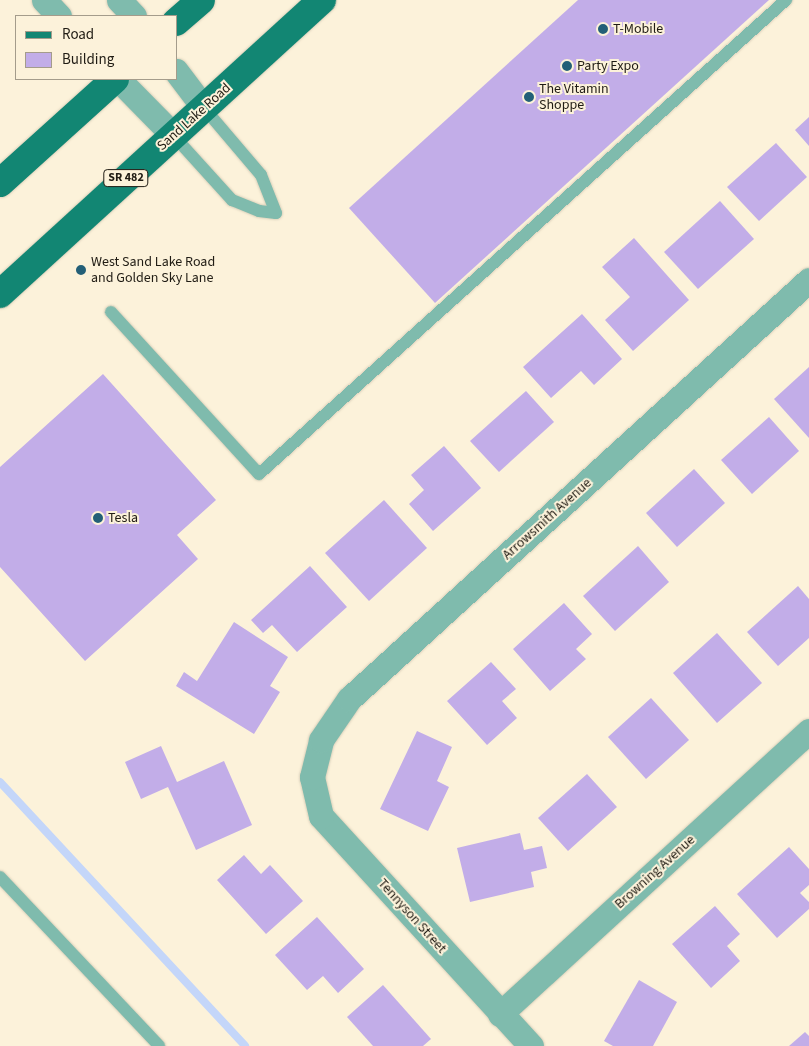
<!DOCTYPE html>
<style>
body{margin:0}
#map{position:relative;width:809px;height:1046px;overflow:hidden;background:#fcf2da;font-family:"Source Sans 3",sans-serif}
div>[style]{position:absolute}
.stream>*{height:8px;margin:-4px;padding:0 4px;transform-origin:4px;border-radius:4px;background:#c4d6f9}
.building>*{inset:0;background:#c2ade8}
.roads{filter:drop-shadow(0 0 1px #d9d0ba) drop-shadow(0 0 1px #d9d0ba)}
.service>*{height:12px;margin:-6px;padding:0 6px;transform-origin:6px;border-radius:6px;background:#7fbbad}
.minor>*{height:25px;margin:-12.5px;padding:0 12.5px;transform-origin:12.5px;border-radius:12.5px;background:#7fbbad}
.primary>*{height:28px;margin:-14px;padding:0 14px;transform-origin:14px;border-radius:14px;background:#128673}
.dots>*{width:14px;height:14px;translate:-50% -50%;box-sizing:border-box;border:2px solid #fcf2da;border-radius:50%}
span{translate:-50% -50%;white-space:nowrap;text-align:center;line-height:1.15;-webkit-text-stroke:4px #fcf2da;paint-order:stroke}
.shield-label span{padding:1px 4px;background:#fcf2da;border:1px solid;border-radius:4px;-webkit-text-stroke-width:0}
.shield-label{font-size:12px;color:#201c14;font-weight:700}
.poi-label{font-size:14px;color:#201c14}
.left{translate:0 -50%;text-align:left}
.street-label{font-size:14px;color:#201c14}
.legend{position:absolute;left:15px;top:15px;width:162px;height:65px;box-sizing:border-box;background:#fcf2da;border:1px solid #a49c8b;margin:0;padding:6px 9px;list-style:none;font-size:15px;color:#201c14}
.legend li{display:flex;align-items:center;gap:10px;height:25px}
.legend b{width:25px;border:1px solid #a49c8b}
</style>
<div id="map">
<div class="stream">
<div style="left:0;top:782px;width:360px;rotate:47.1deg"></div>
</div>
<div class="building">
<div style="clip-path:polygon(578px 0,769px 0,435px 303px,349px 208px)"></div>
<div style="clip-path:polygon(809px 117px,809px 146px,795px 130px)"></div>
<div style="clip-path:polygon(776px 143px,807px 177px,759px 221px,727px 187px)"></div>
<div style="clip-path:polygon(720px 201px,754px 239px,698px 289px,664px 252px)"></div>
<div style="clip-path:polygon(634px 238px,689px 300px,633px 351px,605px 320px,630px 297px,602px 267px)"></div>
<div style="clip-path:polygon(582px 314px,622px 359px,594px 385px,581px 371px,551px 398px,523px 367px)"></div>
<div style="clip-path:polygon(809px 367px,809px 438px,774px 399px)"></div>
<div style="clip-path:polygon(103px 374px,216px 500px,177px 535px,198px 559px,85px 661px,0 567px,0 467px)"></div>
<div style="clip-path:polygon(526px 391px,554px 422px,499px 472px,470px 441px)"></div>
<div style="clip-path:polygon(769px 417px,799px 451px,752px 494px,721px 460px)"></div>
<div style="clip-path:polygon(444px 446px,481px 488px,433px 531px,409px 504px,424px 490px,411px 475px)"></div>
<div style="clip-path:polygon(694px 469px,725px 503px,677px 547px,646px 513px)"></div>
<div style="clip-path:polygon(384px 500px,427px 548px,369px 601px,325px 553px)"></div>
<div style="clip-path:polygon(638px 546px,669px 582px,615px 631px,583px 596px)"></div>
<div style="clip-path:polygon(310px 566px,347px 607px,297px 652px,272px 625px,263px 633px,251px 620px)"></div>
<div style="clip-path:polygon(798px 586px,809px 599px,809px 638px,778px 666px,747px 632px)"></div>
<div style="clip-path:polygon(564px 603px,592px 634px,576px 649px,586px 659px,550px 691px,513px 649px)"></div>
<div style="clip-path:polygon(234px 622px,288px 657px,270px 686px,280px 692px,254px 734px,176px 686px,184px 672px,197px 681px)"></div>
<div style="clip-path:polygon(717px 633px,762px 683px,717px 723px,673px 673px)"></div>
<div style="clip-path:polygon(491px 662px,516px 689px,502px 701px,517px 718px,487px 745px,447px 701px)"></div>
<div style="clip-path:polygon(651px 698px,689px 740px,646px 779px,608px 737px)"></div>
<div style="clip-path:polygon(417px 731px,452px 747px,437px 781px,449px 787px,428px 831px,380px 809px)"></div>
<div style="clip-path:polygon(161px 746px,177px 782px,224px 761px,252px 825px,196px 850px,168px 787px,141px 799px,125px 762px)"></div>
<div style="clip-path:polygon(587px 774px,617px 807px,568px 851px,538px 818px)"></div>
<div style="clip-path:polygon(520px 833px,524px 850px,542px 846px,547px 868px,531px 872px,534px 887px,470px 902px,457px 848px)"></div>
<div style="clip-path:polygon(789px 847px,809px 869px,809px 885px,800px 893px,809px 902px,809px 909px,777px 938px,737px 894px)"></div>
<div style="clip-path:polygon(244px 855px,261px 874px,270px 865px,303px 901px,266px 934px,217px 880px)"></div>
<div style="clip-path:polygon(715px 906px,740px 934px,727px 946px,740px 961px,711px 988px,672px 944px)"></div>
<div style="clip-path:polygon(317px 917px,364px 969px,338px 993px,323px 976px,307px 990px,275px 955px)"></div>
<div style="clip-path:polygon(639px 980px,677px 1002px,653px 1046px,613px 1046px,604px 1041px)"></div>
<div style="clip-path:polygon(383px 985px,431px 1039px,423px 1046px,373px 1046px,347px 1017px)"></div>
<div style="clip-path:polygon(805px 1032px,809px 1036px,809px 1046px,789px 1046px)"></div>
</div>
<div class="roads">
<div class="service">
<div style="left:173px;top:135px;width:88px;rotate:47.8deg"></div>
<div style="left:232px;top:200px;width:29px;rotate:22deg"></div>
<div style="left:259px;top:211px;width:17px;rotate:7deg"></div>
<div style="left:276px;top:213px;width:41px;rotate:-111.5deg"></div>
<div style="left:261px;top:175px;width:88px;rotate:-130.4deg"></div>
<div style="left:111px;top:312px;width:219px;rotate:47.6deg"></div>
<div style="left:259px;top:474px;width:709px;rotate:-41.97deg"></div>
<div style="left:0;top:877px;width:232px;rotate:46.7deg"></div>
</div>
<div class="minor">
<div style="left:44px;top:0;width:22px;rotate:47deg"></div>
<div style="left:119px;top:0;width:22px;rotate:47deg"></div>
<div style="left:176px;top:71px;width:46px;rotate:52.9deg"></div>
<div style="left:118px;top:79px;width:78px;rotate:45.5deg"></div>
<div style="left:500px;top:1014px;width:419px;rotate:-42.5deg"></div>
<div style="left:531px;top:1046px;width:311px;rotate:-132.4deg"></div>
<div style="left:321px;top:816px;width:40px;rotate:-103deg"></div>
<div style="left:312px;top:777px;width:38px;rotate:-76deg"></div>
<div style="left:321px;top:740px;width:50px;rotate:-55.7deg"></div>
<div style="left:349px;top:699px;width:622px;rotate:-42.33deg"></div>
</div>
<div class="primary">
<div style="left:176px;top:22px;width:33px;rotate:-41deg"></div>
<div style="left:0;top:183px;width:155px;rotate:-42.1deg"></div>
<div style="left:0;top:294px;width:436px;rotate:-42.4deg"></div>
</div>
</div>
<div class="dots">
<div style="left:603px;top:29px;background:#235f77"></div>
<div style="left:567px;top:66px;background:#235f77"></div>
<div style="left:529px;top:97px;background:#235f77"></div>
<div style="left:81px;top:270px;background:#235f77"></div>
<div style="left:98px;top:518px;background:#235f77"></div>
</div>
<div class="shield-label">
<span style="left:126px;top:178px">SR 482</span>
</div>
<div class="poi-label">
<span class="left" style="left:613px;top:29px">T-Mobile</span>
<span class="left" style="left:577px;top:66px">Party Expo</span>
<span class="left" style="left:539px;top:97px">The Vitamin<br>Shoppe</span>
<span class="left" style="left:91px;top:270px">West Sand Lake Road<br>and Golden Sky Lane</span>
<span class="left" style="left:108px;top:518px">Tesla</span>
</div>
<div class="street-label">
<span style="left:194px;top:117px;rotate:-42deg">Sand Lake Road</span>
<span style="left:547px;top:519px;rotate:-42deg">Arrowsmith Avenue</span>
<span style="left:655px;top:872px;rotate:-42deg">Browning Avenue</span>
<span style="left:412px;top:916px;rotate:48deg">Tennyson Street</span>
</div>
<ul class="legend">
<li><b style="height:6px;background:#128673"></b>Road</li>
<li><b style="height:14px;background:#c2ade8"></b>Building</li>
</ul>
</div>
